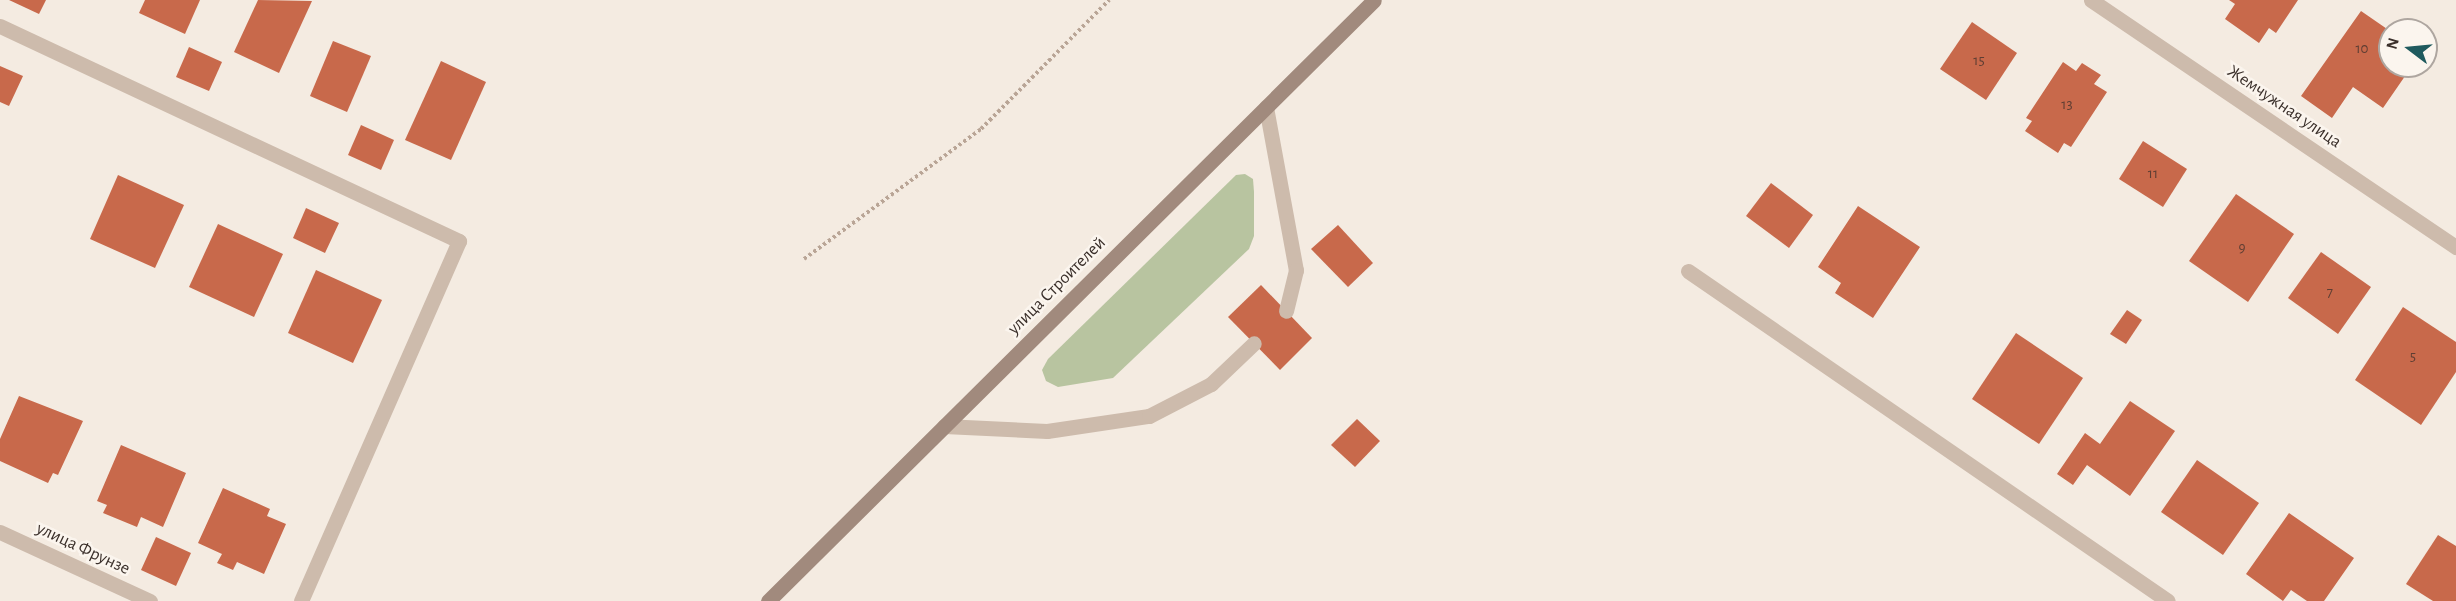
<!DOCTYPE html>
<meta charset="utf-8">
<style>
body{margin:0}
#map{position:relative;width:2456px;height:601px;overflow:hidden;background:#f4ebe1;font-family:"Alegreya Sans",sans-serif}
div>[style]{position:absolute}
.green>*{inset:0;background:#b8c4a0}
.building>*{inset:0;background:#c8694b}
.path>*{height:4px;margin-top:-2px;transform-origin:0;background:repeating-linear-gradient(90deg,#b9a596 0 3px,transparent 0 6px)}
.service>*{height:15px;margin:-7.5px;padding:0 7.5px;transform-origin:7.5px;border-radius:7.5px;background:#cdbbac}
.minor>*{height:15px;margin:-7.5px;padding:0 7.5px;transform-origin:7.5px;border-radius:7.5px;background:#cdbbac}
.secondary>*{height:15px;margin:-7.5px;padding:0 7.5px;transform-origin:7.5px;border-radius:7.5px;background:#a18a7d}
span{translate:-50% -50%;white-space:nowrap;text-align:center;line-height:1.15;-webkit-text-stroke:5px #fbf5ee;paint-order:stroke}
.number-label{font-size:15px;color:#5e3e33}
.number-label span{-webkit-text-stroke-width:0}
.street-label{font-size:18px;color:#3b302b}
.north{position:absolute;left:2378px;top:18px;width:60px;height:60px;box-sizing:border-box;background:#fbf5ee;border:2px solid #aea6a0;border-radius:50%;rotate:286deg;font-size:16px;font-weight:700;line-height:24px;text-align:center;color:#3b302b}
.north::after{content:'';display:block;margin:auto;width:21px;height:27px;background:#1f5a5e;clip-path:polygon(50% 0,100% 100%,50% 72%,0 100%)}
</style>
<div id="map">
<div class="green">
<div style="clip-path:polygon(1245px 174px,1253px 179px,1254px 192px,1254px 236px,1249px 249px,1113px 378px,1058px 387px,1046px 381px,1042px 370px,1048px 359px,1236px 175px)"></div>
</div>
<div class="building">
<div style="clip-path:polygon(9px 0,46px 0,39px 14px)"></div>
<div style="clip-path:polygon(145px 0,200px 0,185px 34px,139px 13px)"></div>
<div style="clip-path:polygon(258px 0,312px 1px,279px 73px,234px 52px)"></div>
<div style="clip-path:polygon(2229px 0,2298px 0,2276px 33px,2269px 28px,2259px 43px,2225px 19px,2235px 4px)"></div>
<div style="clip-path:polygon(2361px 11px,2390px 31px,2390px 66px,2412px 66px,2383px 108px,2353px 87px,2332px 118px,2301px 96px)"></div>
<div style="clip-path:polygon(1972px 22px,2017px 53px,1986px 100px,1940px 69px)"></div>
<div style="clip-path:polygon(333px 41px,371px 56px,347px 112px,310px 96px)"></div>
<div style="clip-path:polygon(189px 47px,222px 62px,209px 91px,176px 77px)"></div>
<div style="clip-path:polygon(441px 61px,486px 82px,451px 160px,405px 140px)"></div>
<div style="clip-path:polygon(2063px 62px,2076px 71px,2082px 63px,2101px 75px,2094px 84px,2107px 92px,2071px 147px,2064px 143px,2058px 153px,2025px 131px,2032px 121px,2026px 118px)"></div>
<div style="clip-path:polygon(0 66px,23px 76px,9px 106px,0 102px)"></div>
<div style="clip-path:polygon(361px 125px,394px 140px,381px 170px,348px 155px)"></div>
<div style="clip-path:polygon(2143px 141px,2187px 169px,2163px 207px,2119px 179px)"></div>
<div style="clip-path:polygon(118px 175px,184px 205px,155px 268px,90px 239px)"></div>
<div style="clip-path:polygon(1771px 183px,1813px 215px,1789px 248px,1746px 216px)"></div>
<div style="clip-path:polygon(2236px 194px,2294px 234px,2248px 302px,2189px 261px)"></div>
<div style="clip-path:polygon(1858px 206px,1920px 247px,1873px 318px,1835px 293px,1841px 283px,1818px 267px)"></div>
<div style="clip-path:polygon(306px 208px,339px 223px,325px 253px,293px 238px)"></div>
<div style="clip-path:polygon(218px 224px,283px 254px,254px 317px,189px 287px)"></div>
<div style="clip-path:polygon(1338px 225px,1373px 263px,1348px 287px,1311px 249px)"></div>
<div style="clip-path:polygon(2321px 252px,2371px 287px,2338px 334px,2288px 298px)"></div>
<div style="clip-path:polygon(316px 270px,382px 300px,353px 363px,288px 333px)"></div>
<div style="clip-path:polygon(1261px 285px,1312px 338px,1280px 370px,1228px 317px)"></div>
<div style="clip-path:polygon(2403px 307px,2456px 342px,2456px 372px,2421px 425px,2355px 380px)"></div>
<div style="clip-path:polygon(2127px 310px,2142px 320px,2126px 344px,2110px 334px)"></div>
<div style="clip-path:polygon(2016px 333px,2083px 378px,2039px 444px,1972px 399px)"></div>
<div style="clip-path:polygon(19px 396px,83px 421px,58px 475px,53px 473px,48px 483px,0 461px,0 439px)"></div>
<div style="clip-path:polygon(2130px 401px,2175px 431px,2130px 496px,2087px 465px,2073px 485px,2057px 474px,2085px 433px,2100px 444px)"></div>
<div style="clip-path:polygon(1357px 419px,1380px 441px,1355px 467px,1331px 445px)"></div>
<div style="clip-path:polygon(121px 445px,186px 473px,163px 527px,141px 517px,137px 527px,103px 513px,107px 505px,97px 501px)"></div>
<div style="clip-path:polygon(2197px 460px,2259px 503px,2223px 555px,2161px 512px)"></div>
<div style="clip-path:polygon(223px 488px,270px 509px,267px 516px,286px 524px,264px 574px,237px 562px,233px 570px,217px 563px,222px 554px,198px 543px)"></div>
<div style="clip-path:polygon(2289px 513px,2354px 558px,2324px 601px,2307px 601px,2291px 590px,2283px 601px,2246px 574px)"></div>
<div style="clip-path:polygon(2438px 535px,2456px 546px,2456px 601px,2433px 601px,2406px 584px)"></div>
<div style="clip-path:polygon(156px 537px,191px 553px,176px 586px,141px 570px)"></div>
</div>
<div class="path">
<div style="left:804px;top:259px;width:220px;rotate:-36.3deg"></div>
<div style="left:981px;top:129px;width:182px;rotate:-45.2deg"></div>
</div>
<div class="service">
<div style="left:1266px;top:107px;width:166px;rotate:79.6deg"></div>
<div style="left:1296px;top:270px;width:42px;rotate:103.7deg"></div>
<div style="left:944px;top:426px;width:103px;rotate:2.8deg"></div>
<div style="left:1047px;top:431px;width:103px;rotate:-8.4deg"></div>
<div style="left:1149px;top:416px;width:70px;rotate:-27.3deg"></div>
<div style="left:1211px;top:384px;width:59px;rotate:-43.6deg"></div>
</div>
<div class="minor">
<div style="left:2091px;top:0;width:441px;rotate:34.1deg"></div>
<div style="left:0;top:26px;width:507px;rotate:25.1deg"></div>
<div style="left:459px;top:241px;width:393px;rotate:113.7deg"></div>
<div style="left:1688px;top:271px;width:582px;rotate:34.51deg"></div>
<div style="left:0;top:532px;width:165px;rotate:24.7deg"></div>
</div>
<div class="secondary">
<div style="left:768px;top:601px;width:853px;rotate:-44.76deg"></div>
</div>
<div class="number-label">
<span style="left:2362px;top:49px">10</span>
<span style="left:1979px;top:61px">15</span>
<span style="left:2067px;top:105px">13</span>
<span style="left:2153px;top:174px">11</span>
<span style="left:2242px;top:248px">9</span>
<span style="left:2330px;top:293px">7</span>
<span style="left:2413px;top:357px">5</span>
</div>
<div class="street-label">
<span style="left:2284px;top:107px;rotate:34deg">Жемчужная улица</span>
<span style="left:1057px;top:286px;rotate:-45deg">улица Строителей</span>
<span style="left:83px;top:549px;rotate:25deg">улица Фрунзе</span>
</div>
<div class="north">N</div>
</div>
